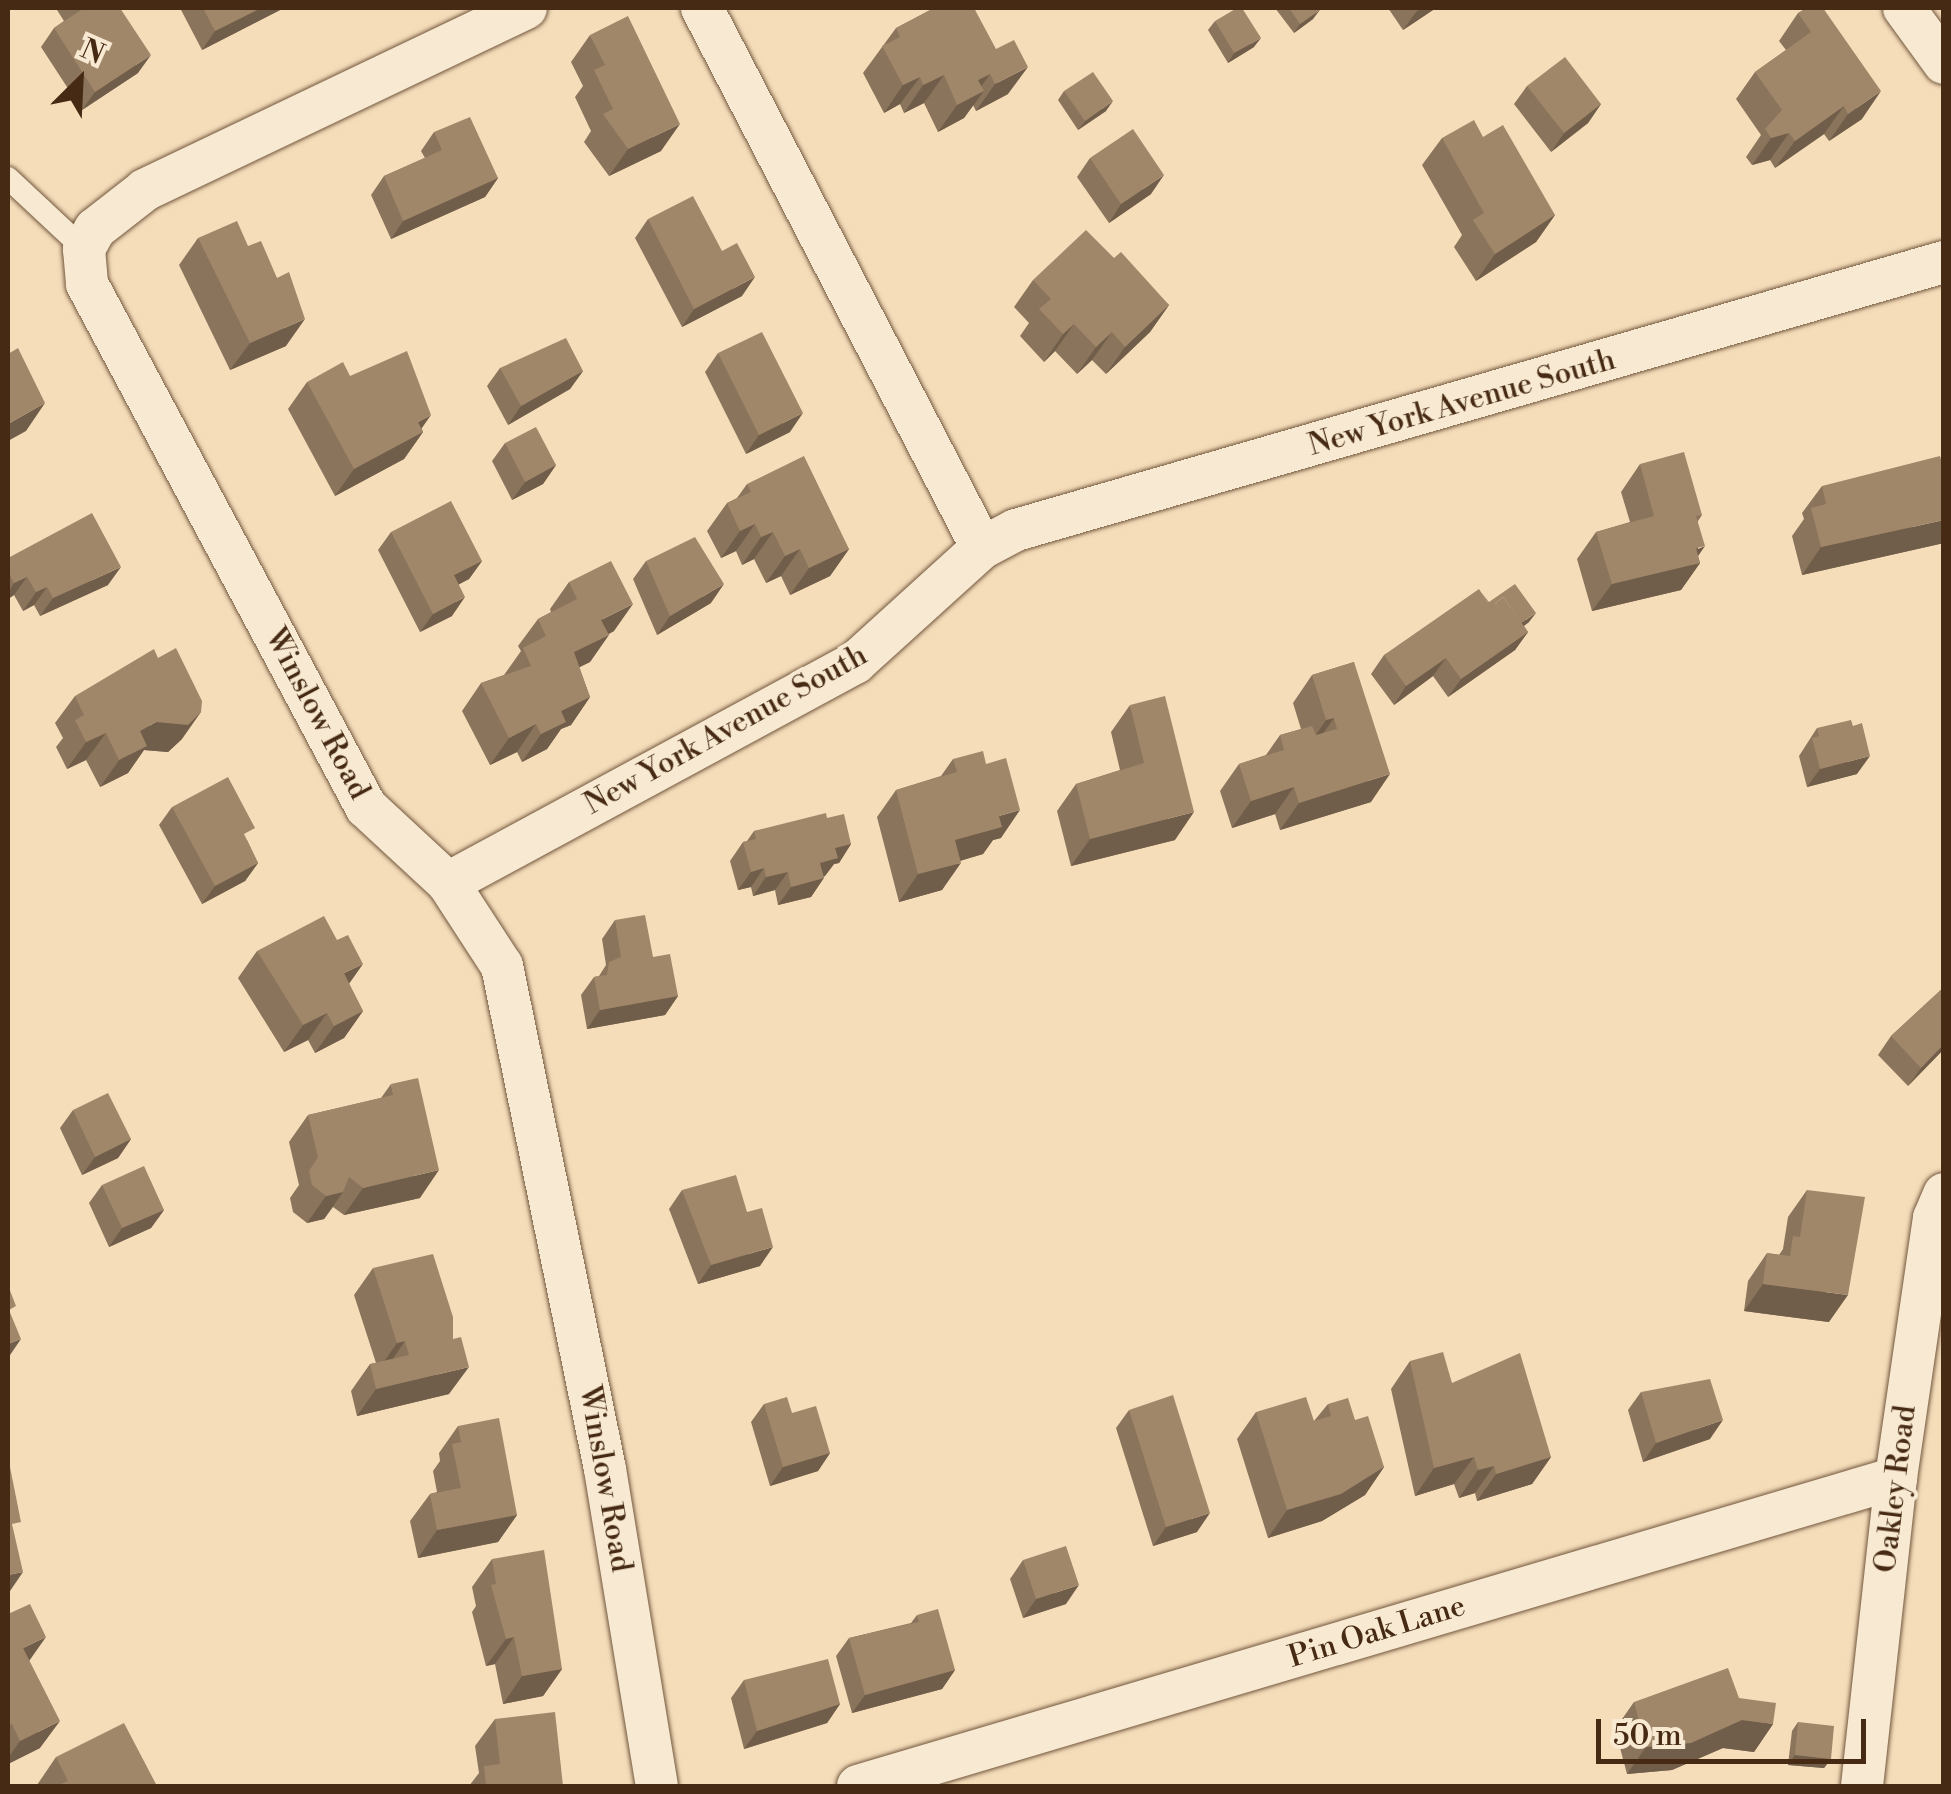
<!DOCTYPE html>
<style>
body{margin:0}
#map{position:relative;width:1951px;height:1794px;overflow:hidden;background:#f5ddba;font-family:"Libre Bodoni",serif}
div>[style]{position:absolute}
.roads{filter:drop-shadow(0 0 2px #72573d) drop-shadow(0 0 2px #72573d)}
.lane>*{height:22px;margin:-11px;padding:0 11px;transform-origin:11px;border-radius:11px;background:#f8e9d2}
.street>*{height:42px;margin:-21px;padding:0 21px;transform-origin:21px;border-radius:21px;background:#f8e9d2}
.wall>*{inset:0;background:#8a745b}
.shaded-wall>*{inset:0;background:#715e4a}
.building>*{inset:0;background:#a1876a}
span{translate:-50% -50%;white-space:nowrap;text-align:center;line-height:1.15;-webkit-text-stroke:8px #f8e9d2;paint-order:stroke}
.street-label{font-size:30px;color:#462a13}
.frame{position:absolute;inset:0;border:10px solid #462a13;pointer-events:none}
.north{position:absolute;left:30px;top:30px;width:100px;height:100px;-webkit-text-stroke:8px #f8e9d2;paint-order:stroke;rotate:24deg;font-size:28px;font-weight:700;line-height:40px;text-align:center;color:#462a13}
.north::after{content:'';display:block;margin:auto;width:35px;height:45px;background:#462a13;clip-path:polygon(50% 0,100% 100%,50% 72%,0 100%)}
.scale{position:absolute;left:1596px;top:1719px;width:270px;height:45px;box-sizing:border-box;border:5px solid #462a13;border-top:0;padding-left:12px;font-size:30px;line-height:35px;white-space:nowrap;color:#462a13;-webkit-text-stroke:8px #f8e9d2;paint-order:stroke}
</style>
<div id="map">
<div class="roads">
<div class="lane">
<div style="left:8px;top:178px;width:104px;rotate:43.1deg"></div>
</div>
<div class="street">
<div style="left:526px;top:8px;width:422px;rotate:154.5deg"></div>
<div style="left:145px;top:190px;width:63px;rotate:142deg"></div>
<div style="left:95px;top:229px;width:23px;rotate:119deg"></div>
<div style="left:84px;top:249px;width:35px;rotate:85deg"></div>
<div style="left:87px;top:284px;width:593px;rotate:61.92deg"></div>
<div style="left:366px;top:807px;width:112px;rotate:42.8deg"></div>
<div style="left:448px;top:883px;width:99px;rotate:57deg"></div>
<div style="left:502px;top:966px;width:513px;rotate:78.43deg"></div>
<div style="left:605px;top:1469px;width:321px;rotate:80.7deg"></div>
<div style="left:702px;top:8px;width:608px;rotate:62.59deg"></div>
<div style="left:1904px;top:8px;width:68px;rotate:54deg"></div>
<div style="left:448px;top:883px;width:463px;rotate:-28.4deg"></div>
<div style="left:855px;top:663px;width:171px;rotate:-42.2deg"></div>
<div style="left:982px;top:548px;width:38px;rotate:-28deg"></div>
<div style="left:1016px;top:530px;width:966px;rotate:-16.11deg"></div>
<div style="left:858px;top:1786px;width:1083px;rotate:-16.53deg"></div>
<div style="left:1862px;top:1786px;width:310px;rotate:-83.7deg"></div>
<div style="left:1896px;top:1478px;width:263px;rotate:-81.7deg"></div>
<div style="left:1934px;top:1218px;width:26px;rotate:-67deg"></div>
</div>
</div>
<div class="wall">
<div style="clip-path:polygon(59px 8px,120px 8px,138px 73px,82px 110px,41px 47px,54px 28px,64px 21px,57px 10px)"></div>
<div style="clip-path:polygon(180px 8px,284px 8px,202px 50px)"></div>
<div style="clip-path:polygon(934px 8px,1008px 94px,976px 111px,973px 105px,964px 118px,938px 132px,924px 103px,904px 113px,900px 104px,884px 113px,863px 73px,896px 28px)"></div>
<div style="clip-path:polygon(1275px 8px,1318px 8px,1313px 19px,1294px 33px)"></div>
<div style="clip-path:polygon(1388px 8px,1436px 8px,1403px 30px)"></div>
<div style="clip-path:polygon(1807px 8px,1862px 119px,1829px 141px,1824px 134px,1775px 168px,1770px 160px,1752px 165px,1746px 157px,1761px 135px,1736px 99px,1755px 72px,1786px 50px,1779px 41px,1798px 13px)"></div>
<div style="clip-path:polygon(1215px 21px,1254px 47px,1228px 63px,1208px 30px)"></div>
<div style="clip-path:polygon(590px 35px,661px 151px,609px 176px,584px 142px,591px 131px,575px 97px,583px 86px,571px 62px)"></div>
<div style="clip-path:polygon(1527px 86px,1601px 104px,1588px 123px,1551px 152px,1514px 104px)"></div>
<div style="clip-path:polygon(1064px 91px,1106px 111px,1078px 130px,1058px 100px)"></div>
<div style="clip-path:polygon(434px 132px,498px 178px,485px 197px,391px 239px,371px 195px,384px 176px,425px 158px,421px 151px)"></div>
<div style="clip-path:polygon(1483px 137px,1555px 215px,1536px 242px,1476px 281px,1454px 247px,1462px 235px,1422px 165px,1442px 138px)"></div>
<div style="clip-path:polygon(1090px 158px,1151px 194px,1109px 223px,1077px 177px)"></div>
<div style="clip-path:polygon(648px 219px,742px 296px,682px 327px,635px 238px)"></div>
<div style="clip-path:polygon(198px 238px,248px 246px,277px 278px,286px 346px,230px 370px,179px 265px)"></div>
<div style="clip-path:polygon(1114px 258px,1169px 305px,1150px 332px,1106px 374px,1092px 360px,1077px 374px,1055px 351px,1044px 362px,1020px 336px,1029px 323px,1014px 307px,1033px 280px)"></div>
<div style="clip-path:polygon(718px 353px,790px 432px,746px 454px,705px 372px)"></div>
<div style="clip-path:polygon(500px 368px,583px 371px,570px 389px,508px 425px,487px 386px)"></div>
<div style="clip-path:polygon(350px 376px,422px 429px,423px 432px,404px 459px,335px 496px,288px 409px,307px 382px)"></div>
<div style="clip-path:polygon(505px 443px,556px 465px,543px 484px,512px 500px,492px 461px)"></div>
<div style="clip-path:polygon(1640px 464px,1702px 515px,1698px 521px,1698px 556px,1700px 563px,1681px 590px,1592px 611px,1577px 559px,1596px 532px,1630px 522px,1621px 492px)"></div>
<div style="clip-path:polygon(747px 484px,849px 549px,830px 576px,790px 595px,781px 576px,766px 583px,754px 559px,742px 565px,736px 551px,721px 558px,707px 531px,727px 503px,737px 498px)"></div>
<div style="clip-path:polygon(1822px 486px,1944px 543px,1802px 575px,1792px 536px,1804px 519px,1802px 513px)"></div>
<div style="clip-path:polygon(391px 532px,482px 561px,469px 579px,459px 584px,452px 616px,420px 632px,378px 550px)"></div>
<div style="clip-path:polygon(8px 558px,108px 585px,40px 616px,34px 605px,23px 611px,14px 595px,8px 599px)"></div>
<div style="clip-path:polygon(646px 561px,711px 603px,657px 635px,633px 579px)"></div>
<div style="clip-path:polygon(569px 582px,614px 631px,609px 634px,590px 662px,579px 667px,590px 697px,571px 725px,561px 729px,547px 749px,522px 762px,517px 752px,490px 765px,462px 711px,481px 683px,504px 675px,521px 651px,518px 646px,538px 619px,551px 612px,550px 609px)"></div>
<div style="clip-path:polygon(1489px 602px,1529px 622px,1524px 626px,1528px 632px,1515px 650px,1448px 697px,1433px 676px,1394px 705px,1371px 674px,1384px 655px)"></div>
<div style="clip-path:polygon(1354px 662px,1371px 802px,1280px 830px,1275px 814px,1232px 828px,1220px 791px,1239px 764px,1266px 755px,1280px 735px,1301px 729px,1293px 703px,1312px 675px)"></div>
<div style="clip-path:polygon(75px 696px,182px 739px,168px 752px,144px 750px,128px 773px,100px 787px,86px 760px,67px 769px,56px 747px,63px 738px,55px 723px)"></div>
<div style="clip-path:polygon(1130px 705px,1175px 840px,1071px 866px,1057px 811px,1076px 784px,1120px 770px,1111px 732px)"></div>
<div style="clip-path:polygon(1817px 728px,1857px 774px,1807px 787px,1799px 756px)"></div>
<div style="clip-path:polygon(953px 759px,986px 764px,1001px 838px,993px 840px,983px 854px,960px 861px,942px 890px,899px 902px,877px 817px,896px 790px,941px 776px)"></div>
<div style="clip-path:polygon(172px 807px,247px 840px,258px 863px,245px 881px,202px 904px,159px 825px)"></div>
<div style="clip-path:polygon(827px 818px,851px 844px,839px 863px,834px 864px,824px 877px,811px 897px,778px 905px,775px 890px,753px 896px,751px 887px,738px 890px,730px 861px,743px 842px,747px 841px,754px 831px)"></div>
<div style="clip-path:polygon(615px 920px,653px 957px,678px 996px,665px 1015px,587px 1029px,581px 995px,594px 977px,599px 976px,606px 965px,602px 939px)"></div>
<div style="clip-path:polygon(257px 951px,349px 984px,363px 1011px,344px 1038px,315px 1053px,308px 1040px,284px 1052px,238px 978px)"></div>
<div style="clip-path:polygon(1944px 987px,1944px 1049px,1908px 1086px,1878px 1055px,1891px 1036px)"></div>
<div style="clip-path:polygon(391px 1084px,420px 1198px,344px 1215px,333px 1207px,324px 1219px,307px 1223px,293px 1212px,290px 1198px,299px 1185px,289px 1142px,308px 1115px,381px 1098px)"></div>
<div style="clip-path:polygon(73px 1110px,131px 1139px,118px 1158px,82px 1175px,60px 1128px)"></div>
<div style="clip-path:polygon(102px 1185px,164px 1210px,151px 1228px,109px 1247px,89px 1203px)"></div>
<div style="clip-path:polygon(682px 1190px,760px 1266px,698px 1284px,669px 1209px)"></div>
<div style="clip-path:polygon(1807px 1190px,1829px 1322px,1744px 1311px,1748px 1281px,1767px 1253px,1779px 1255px,1783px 1249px,1788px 1217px)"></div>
<div style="clip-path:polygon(373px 1268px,449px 1394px,357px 1416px,351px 1391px,370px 1364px,376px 1363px,354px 1295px)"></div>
<div style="clip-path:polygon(1410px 1361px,1452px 1383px,1551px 1457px,1532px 1484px,1477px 1501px,1475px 1493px,1459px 1498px,1454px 1484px,1415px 1496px,1391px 1389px)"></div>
<div style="clip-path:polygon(1641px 1392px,1710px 1439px,1643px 1462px,1628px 1410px)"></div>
<div style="clip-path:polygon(764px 1404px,792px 1413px,830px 1453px,818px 1471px,770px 1486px,751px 1422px)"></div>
<div style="clip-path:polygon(1328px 1404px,1355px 1420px,1384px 1467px,1365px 1495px,1322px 1521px,1268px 1538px,1237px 1439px,1256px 1412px,1314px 1421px)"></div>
<div style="clip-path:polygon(1129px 1410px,1197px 1532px,1153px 1546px,1116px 1428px)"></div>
<div style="clip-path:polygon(458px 1426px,517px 1515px,498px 1542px,418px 1558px,410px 1521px,430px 1494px,437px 1492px,433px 1471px,440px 1461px,439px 1453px)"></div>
<div style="clip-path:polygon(492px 1559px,562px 1669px,543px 1696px,503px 1704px,495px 1664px,486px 1666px,472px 1612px,476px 1606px,472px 1587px)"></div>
<div style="clip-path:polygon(1023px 1560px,1066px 1604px,1023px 1618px,1010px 1579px)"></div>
<div style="clip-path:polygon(8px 1614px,29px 1661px,40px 1748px,8px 1764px)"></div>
<div style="clip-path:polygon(917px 1615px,955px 1670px,942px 1689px,852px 1713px,836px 1656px,849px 1638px,911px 1623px)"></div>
<div style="clip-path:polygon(744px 1680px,840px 1704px,827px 1723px,744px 1749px,731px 1698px)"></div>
<div style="clip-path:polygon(1634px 1702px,1773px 1724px,1754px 1752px,1723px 1748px,1672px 1770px,1627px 1774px,1615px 1729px)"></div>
<div style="clip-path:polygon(495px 1719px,563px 1786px,469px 1786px,479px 1773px,475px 1746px)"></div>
<div style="clip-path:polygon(1798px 1722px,1831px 1759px,1824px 1768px,1788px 1765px,1792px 1731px)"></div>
<div style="clip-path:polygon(56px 1757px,157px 1786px,38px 1786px,37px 1785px)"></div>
</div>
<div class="shaded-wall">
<div style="clip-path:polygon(261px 8px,284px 8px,202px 50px,215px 31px)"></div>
<div style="clip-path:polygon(1422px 8px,1436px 8px,1403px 30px,1416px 12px)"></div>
<div style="clip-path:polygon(1320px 10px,1313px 19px,1294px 33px,1300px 24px)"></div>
<div style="clip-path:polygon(1261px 38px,1254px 47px,1228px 63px,1234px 53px)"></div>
<div style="clip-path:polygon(151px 55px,138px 73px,82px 110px,95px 92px)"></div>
<div style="clip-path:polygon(1028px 67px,1008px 94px,976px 111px,995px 84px)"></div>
<div style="clip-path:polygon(990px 74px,975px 95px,984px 91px,964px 118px,938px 132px,957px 105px,978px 80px)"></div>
<div style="clip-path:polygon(944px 75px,924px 103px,904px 113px,923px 85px)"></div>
<div style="clip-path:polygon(920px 77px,900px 104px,884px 113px,903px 85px)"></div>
<div style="clip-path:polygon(1881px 91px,1862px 119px,1829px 141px,1848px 114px)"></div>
<div style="clip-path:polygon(1113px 101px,1106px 111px,1078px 130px,1085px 121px)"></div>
<div style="clip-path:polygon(1601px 104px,1588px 123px,1551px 152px,1564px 133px)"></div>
<div style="clip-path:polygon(1844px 106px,1824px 134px,1775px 168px,1795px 141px)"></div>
<div style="clip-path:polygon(680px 124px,661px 151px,609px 176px,628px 149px)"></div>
<div style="clip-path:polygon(1789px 133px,1770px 160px,1752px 165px,1771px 138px)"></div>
<div style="clip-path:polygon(1164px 175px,1151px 194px,1109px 223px,1121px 204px)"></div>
<div style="clip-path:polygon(498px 178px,485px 197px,391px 239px,403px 221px)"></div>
<div style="clip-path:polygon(1555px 215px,1536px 242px,1476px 281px,1495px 254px)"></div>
<div style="clip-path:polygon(755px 277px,742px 296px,682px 327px,694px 309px)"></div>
<div style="clip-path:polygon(1169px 305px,1150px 332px,1106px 374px,1125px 347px)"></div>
<div style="clip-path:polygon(305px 319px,286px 346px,230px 370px,250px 343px)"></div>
<div style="clip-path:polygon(1074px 324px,1055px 351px,1044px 362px,1063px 334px)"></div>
<div style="clip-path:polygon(1112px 332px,1092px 360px,1077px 374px,1096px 347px)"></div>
<div style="clip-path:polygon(583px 371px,570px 389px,508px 425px,521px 406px)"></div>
<div style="clip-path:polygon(45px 403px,26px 431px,8px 441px,8px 424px)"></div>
<div style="clip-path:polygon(803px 413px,790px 432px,746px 454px,759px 435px)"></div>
<div style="clip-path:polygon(431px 415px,417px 435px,423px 432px,404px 459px,335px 496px,354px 469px,418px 422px)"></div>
<div style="clip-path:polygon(556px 465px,543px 484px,512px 500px,525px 482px)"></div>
<div style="clip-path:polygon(1944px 520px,1944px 543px,1802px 575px,1821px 547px)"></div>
<div style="clip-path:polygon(755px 524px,736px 551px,721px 558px,740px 531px)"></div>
<div style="clip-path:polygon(773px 532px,754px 559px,742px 565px,761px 537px)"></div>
<div style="clip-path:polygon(1705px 546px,1692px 565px,1700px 563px,1681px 590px,1592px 611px,1612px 584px)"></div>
<div style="clip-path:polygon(800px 549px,781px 576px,766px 583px,785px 556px)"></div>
<div style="clip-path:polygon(849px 549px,830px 576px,790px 595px,809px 568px)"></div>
<div style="clip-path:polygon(482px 561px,469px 579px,441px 594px,454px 575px)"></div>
<div style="clip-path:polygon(121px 567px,108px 585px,40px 616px,53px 598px)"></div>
<div style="clip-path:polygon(27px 577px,14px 595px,8px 599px,8px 593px,14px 583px)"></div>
<div style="clip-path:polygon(724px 584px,711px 603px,657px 635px,670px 616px)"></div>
<div style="clip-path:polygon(47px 587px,34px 605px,23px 611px,36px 592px)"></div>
<div style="clip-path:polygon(465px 597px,452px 616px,420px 632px,433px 614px)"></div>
<div style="clip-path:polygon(633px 604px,614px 631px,582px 647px,601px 620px)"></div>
<div style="clip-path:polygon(1536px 613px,1529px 622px,1506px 638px,1513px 629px)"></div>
<div style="clip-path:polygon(1528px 632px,1515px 650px,1448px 697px,1461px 679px)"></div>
<div style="clip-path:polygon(609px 635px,590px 662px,554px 680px,574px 652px)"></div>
<div style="clip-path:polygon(1446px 658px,1433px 676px,1394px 705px,1406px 686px)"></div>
<div style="clip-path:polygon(590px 697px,571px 725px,561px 729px,547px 749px,522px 762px,541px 734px,561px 711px)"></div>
<div style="clip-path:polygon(201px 712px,182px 739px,168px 752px,144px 750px,128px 773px,100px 787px,140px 731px,156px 722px)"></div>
<div style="clip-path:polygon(1334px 718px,1315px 745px,1307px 748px,1326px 720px)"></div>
<div style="clip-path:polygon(536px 724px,517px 752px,490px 765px,509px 738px)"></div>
<div style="clip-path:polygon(106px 733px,86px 760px,67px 769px,86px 742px)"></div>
<div style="clip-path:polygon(1870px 756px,1857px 774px,1807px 787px,1820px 769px)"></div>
<div style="clip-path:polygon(1390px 774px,1371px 802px,1280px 830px,1299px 803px)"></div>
<div style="clip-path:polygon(1294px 787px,1275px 814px,1232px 828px,1251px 801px)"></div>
<div style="clip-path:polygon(1020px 810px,1001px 838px,993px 840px,983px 854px,935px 868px,955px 840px,999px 816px)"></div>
<div style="clip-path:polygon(1194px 812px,1175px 840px,1071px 866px,1090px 839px)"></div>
<div style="clip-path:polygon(851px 844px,839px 863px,834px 864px,825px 876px,807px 882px,820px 863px,835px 848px)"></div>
<div style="clip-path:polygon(258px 863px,245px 881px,202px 904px,215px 886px)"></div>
<div style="clip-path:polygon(961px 863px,942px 890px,899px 902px,918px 874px)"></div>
<div style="clip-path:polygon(764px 868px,751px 887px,738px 890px,751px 872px)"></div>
<div style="clip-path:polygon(788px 872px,775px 890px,753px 896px,766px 877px)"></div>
<div style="clip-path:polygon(824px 878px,811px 897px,778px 905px,791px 887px)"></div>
<div style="clip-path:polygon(363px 964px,344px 991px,344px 973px)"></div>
<div style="clip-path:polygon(678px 996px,665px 1015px,587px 1029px,600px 1010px)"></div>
<div style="clip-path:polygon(363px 1011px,344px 1038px,315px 1053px,334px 1026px)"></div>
<div style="clip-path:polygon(327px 1013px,308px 1040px,284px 1052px,303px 1025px)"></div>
<div style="clip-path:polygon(1944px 1044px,1944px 1049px,1908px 1086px,1921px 1068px)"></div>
<div style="clip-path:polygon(131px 1139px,118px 1158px,82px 1175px,95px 1157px)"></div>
<div style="clip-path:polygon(439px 1170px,420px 1198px,344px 1215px,363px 1188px)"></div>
<div style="clip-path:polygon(343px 1192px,324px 1219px,307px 1223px,326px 1196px)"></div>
<div style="clip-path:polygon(164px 1210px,151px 1228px,109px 1247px,122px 1228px)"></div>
<div style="clip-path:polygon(773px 1247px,760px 1266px,698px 1284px,711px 1265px)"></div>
<div style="clip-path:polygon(1763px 1284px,1848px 1295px,1829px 1322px,1744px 1311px)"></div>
<div style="clip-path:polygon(21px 1339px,8px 1358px,8px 1344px)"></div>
<div style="clip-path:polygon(405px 1341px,386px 1369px,378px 1370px,397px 1343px)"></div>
<div style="clip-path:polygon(469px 1367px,449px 1394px,357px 1416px,376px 1389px)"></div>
<div style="clip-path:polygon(1723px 1420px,1710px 1439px,1643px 1462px,1656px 1443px)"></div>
<div style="clip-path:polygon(830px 1453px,818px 1471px,770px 1486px,783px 1467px)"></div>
<div style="clip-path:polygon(1474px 1457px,1454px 1484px,1415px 1496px,1434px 1468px)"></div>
<div style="clip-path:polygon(1551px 1457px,1532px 1484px,1477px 1501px,1496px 1474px)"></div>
<div style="clip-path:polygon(1494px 1466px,1475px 1493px,1459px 1498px,1478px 1470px)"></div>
<div style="clip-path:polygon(1384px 1467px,1365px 1495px,1322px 1521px,1268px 1538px,1287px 1510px)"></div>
<div style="clip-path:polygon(1210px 1513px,1197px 1532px,1153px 1546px,1166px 1527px)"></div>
<div style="clip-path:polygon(517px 1515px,498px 1542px,418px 1558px,437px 1530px)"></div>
<div style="clip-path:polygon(23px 1572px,8px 1594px,8px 1575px)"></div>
<div style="clip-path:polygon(1079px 1585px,1066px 1604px,1023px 1618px,1036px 1599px)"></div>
<div style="clip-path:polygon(46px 1637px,27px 1664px,23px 1648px)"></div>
<div style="clip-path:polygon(514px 1637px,495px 1664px,486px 1666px,506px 1639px)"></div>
<div style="clip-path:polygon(562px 1669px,543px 1696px,503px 1704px,522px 1676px)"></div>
<div style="clip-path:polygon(955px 1670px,942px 1689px,852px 1713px,865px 1695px)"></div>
<div style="clip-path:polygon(840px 1704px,827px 1723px,744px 1749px,757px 1731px)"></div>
<div style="clip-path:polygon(1742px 1720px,1773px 1724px,1754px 1752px,1723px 1748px,1672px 1770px,1627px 1774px,1646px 1747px)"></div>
<div style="clip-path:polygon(60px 1721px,40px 1748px,8px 1764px,8px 1758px,20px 1741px)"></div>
<div style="clip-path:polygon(1795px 1755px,1831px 1759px,1824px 1768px,1788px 1765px)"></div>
</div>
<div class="building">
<div style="clip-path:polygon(80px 8px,120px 8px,151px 55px,95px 92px,54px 28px,81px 10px)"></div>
<div style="clip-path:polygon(203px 8px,261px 8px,215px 31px)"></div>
<div style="clip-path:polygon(934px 8px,974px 8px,996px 49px,1014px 40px,1028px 67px,995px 84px,990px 74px,978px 80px,984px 91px,957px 105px,944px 75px,923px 85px,920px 77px,903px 85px,882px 46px,900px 37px,896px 28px)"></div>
<div style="clip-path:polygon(1237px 8px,1242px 8px,1261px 38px,1234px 53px,1215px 21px)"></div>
<div style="clip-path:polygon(1289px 8px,1318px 8px,1320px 10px,1300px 24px)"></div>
<div style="clip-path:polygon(1807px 8px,1823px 8px,1881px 91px,1848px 114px,1844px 106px,1795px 141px,1789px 133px,1771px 138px,1765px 129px,1782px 110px,1755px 72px,1811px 32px,1798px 13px)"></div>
<div style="clip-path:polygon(628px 16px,680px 124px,628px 149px,603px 114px,613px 109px,594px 70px,605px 65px,590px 35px)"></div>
<div style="clip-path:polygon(1565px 57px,1601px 104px,1564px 133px,1527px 86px)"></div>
<div style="clip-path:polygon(1093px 72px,1113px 101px,1085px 121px,1064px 91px)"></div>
<div style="clip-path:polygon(470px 117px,498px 178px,403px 221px,384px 176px,442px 150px,434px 132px)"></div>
<div style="clip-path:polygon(1474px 120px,1483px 137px,1503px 125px,1555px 215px,1495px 254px,1473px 220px,1484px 213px,1442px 138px)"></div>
<div style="clip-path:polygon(1133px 129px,1164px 175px,1121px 204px,1090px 158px)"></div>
<div style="clip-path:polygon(693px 196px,722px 251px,737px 243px,755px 277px,694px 309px,648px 219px)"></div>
<div style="clip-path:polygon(237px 221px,248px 246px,261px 241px,277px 278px,289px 272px,305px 319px,250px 343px,198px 238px)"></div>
<div style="clip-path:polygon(1086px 230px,1114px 258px,1121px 252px,1169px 305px,1125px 347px,1112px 332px,1096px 347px,1074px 324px,1063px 334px,1039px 309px,1051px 299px,1033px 280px)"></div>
<div style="clip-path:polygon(762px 332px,803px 413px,759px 435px,718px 353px)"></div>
<div style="clip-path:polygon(566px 338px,583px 371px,521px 406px,500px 368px)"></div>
<div style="clip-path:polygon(18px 348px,45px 403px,8px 424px,8px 354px)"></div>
<div style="clip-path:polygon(407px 351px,431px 415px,418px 422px,423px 432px,354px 469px,307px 382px,343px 362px,350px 376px)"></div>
<div style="clip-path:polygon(536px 427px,556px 465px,525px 482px,505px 443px)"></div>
<div style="clip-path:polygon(1684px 452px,1702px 515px,1696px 516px,1705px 546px,1696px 548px,1700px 563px,1612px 584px,1596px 532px,1654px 516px,1640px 464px)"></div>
<div style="clip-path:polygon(804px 456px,849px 549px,809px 568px,800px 549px,785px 556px,773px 532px,761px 537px,755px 524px,740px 531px,727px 503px,751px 492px,747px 484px)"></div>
<div style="clip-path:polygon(1940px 456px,1944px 470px,1944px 520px,1821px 547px,1811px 508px,1826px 504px,1822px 486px)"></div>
<div style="clip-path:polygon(451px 501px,482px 561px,454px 575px,465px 597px,433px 614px,391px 532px)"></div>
<div style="clip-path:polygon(92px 513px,121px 567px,53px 598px,47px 587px,36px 592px,27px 577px,14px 583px,8px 571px,8px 558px)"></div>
<div style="clip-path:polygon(695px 537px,724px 584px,670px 616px,646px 561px)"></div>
<div style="clip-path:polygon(611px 561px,633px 604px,601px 620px,609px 635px,574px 652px,590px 697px,561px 711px,566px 722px,541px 734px,536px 724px,509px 738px,481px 683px,531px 666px,523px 648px,546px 636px,538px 619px,577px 599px,569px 582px)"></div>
<div style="clip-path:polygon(1515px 584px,1536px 613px,1521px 623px,1503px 597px,1491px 607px,1481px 592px,1489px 602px)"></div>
<div style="clip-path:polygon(1479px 589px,1491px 607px,1503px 597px,1528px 632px,1461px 679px,1446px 658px,1406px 686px,1384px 655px)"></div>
<div style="clip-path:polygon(176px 648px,202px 701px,201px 712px,188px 725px,156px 722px,140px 731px,147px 746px,119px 760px,106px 733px,86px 742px,75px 720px,84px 715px,75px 696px,154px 649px,158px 658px)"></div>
<div style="clip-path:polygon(1354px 662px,1390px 774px,1299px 803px,1294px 787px,1251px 801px,1239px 764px,1284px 750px,1280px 735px,1312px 726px,1316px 735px,1337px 729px,1334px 718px,1326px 720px,1312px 675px)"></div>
<div style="clip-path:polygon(1165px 696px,1194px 812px,1090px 839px,1076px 784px,1144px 763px,1130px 705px)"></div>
<div style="clip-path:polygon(1851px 720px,1853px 726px,1862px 723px,1870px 756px,1820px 769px,1812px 738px,1819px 736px,1817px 728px)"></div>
<div style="clip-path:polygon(983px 751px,986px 764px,1006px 758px,1020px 810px,999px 816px,1002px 827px,955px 840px,961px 863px,918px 874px,896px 790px,957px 772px,953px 759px)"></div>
<div style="clip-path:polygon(228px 777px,255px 828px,244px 834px,258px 863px,215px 886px,172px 807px)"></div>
<div style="clip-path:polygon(826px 813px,827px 818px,844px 814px,851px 844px,835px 848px,838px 858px,820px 863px,824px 878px,791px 887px,788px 872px,766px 877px,764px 868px,751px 872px,743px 842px,756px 839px,754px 831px)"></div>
<div style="clip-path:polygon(645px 915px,653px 957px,670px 954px,678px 996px,600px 1010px,594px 977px,607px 975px,609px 962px,621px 957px,615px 920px)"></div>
<div style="clip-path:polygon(324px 916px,337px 940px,348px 935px,363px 964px,344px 973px,363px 1011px,334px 1026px,327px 1013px,303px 1025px,257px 951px)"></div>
<div style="clip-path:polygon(1944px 987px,1944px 1044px,1921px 1068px,1891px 1036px)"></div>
<div style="clip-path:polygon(418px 1078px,439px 1170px,363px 1188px,349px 1177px,343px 1192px,326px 1196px,312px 1185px,309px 1171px,318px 1157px,308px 1115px,393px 1095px,391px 1084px)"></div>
<div style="clip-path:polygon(108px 1093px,131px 1139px,95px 1157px,73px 1110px)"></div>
<div style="clip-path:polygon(144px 1166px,164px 1210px,122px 1228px,102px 1185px)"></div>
<div style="clip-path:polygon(736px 1175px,747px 1212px,762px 1208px,773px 1247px,711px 1265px,682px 1190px)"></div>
<div style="clip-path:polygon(1807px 1190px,1865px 1197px,1848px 1295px,1763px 1284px,1767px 1253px,1790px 1256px,1793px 1236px,1800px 1237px)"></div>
<div style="clip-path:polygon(433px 1254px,453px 1317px,453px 1339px,461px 1337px,469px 1367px,376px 1389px,370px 1364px,409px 1355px,405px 1341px,397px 1343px,373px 1268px)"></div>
<div style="clip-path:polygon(9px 1288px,16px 1306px,9px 1310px,21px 1339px,8px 1344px,8px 1289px)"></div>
<div style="clip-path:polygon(1443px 1352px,1452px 1383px,1520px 1353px,1551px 1457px,1496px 1474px,1494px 1466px,1478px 1470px,1474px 1457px,1434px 1468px,1410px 1361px)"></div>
<div style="clip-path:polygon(1710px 1379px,1723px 1420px,1656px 1443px,1641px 1392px)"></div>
<div style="clip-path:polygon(1173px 1395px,1210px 1513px,1166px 1527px,1129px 1410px)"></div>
<div style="clip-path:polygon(787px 1397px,792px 1413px,816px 1406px,830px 1453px,783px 1467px,764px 1404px)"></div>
<div style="clip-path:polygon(1306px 1397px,1314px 1421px,1331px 1416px,1328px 1404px,1348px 1398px,1355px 1420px,1368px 1416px,1384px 1467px,1341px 1494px,1287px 1510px,1256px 1412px)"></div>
<div style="clip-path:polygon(499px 1418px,517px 1515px,437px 1530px,430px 1494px,461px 1488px,452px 1444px,461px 1442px,458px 1426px)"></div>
<div style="clip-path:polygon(8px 1457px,21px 1522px,12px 1524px,23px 1572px,8px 1575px)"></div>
<div style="clip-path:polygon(1066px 1546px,1079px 1585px,1036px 1599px,1023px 1560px)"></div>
<div style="clip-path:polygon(544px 1550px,562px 1669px,522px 1676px,514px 1637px,506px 1639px,491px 1585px,496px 1584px,492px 1559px)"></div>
<div style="clip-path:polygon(30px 1604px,46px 1637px,23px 1648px,60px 1721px,20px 1741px,12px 1724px,8px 1726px,8px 1614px)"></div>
<div style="clip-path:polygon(938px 1609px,955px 1670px,865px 1695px,849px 1638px,919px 1622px,917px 1615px)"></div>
<div style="clip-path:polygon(828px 1659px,840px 1704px,757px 1731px,744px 1680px)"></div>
<div style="clip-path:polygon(1728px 1668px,1739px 1698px,1776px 1703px,1773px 1724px,1742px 1720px,1691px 1743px,1646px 1747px,1634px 1702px)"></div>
<div style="clip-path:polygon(555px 1712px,563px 1786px,486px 1786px,484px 1766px,500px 1764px,495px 1719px)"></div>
<div style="clip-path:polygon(1798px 1722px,1834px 1726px,1831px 1759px,1795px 1755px)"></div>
<div style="clip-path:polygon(124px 1723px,157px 1786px,56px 1786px,68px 1781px,56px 1757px)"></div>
</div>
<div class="street-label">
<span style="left:1462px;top:403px;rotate:-16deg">New York Avenue South</span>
<span style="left:317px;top:714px;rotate:62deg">Winslow Road</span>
<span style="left:726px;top:730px;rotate:-29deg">New York Avenue South</span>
<span style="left:605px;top:1479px;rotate:80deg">Winslow Road</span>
<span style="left:1896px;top:1489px;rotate:-83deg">Oakley Road</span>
<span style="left:1377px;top:1632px;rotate:-17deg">Pin Oak Lane</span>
</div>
<div class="frame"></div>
<div class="north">N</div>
<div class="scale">50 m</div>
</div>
